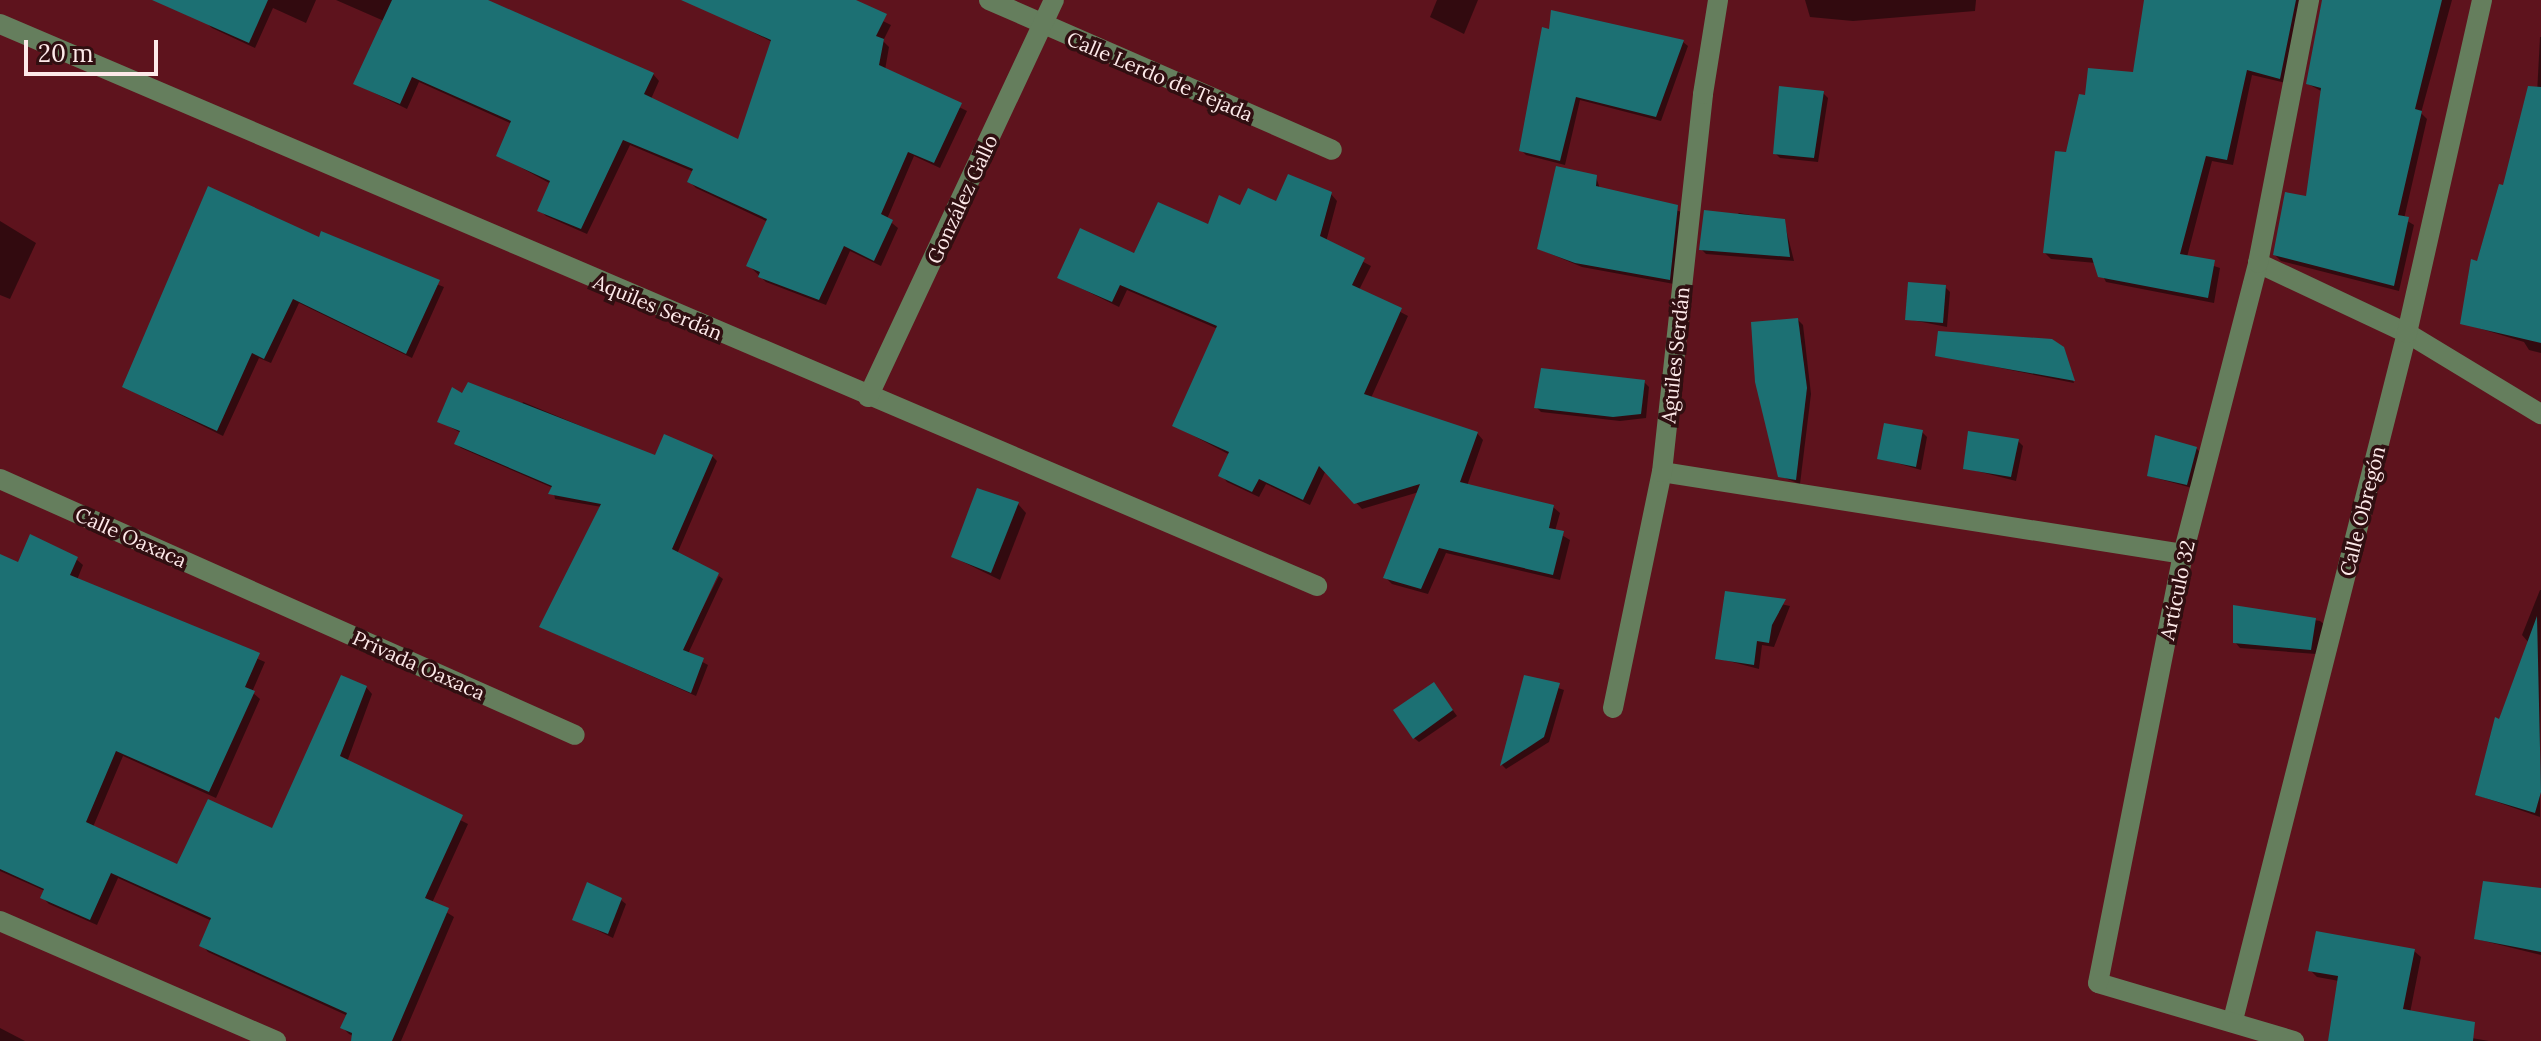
<!DOCTYPE html>
<meta charset="utf-8">
<style>
body{margin:0}
#map{position:relative;width:2541px;height:1041px;overflow:hidden;background:#5e131d;font-family:Lora,serif}
div>[style]{position:absolute}
.shadow>*{inset:0;background:#0007}
.building>*{inset:0;background:#1c7073}
.minor>*{height:20px;margin:-10px;padding:0 10px;transform-origin:10px;border-radius:10px;background:#657e5d}
span{translate:-50% -50%;white-space:nowrap;text-align:center;line-height:1.15;-webkit-text-stroke:7px #300f11;paint-order:stroke}
.street-label{font-size:20px;color:#fde9e9}
.scale{position:absolute;left:24px;top:40px;width:134px;height:36px;box-sizing:border-box;border:4px solid #fde9e9;border-top:0;padding-left:10px;font-size:24px;line-height:28px;white-space:nowrap;color:#fde9e9;-webkit-text-stroke:6px #300f11;paint-order:stroke}
</style>
<div id="map">
<div class="shadow">
<div style="clip-path:polygon(180px 0,316px 0,306px 23px,273px 8px,255px 48px,212px 28px)"></div>
<div style="clip-path:polygon(336px 0,483px 0,653px 74px,659px 81px,651px 99px,739px 142px,772px 42px,733px 22px,743px 0,840px 0,891px 25px,883px 41px,889px 47px,885px 70px,967px 111px,940px 168px,914px 156px,887px 219px,898px 228px,881px 266px,850px 251px,826px 305px,766px 282px,748px 265px,768px 222px,696px 188px,690px 182px,694px 172px,630px 145px,587px 234px,546px 216px,540px 210px,551px 184px,498px 155px,512px 124px,419px 82px,407px 109px,356px 84px,384px 21px)"></div>
<div style="clip-path:polygon(1437px 0,1478px 0,1464px 34px,1430px 17px)"></div>
<div style="clip-path:polygon(1805px 0,1976px 0,1975px 11px,1853px 21px,1810px 17px)"></div>
<div style="clip-path:polygon(2147px 0,2306px 0,2286px 83px,2252px 75px,2233px 165px,2212px 161px,2187px 257px,2220px 268px,2214px 303px,2106px 282px,2096px 263px,2051px 259px,2045px 253px,2068px 154px,2087px 98px,2135px 74px)"></div>
<div style="clip-path:polygon(2323px 0,2452px 0,2421px 113px,2427px 119px,2404px 219px,2414px 225px,2399px 291px,2281px 261px,2275px 255px,2307px 198px,2323px 92px,2308px 84px)"></div>
<div style="clip-path:polygon(1544px 29px,1683px 42px,1688px 46px,1661px 121px,1580px 100px,1565px 165px,1526px 155px,1521px 150px)"></div>
<div style="clip-path:polygon(2540px 37px,2541px 37px,2541px 138px,2535px 132px)"></div>
<div style="clip-path:polygon(1823px 93px,1828px 98px,1818px 162px,1780px 158px,1775px 153px)"></div>
<div style="clip-path:polygon(1596px 177px,1600px 189px,1682px 212px,1674px 284px,1582px 267px,1539px 249px)"></div>
<div style="clip-path:polygon(1331px 194px,1337px 201px,1326px 242px,1371px 266px,1359px 290px,1408px 316px,1371px 398px,1477px 433px,1483px 440px,1467px 486px,1553px 507px,1560px 513px,1555px 531px,1570px 540px,1560px 580px,1446px 553px,1428px 594px,1392px 584px,1385px 577px,1419px 492px,1362px 509px,1326px 470px,1310px 505px,1266px 484px,1259px 497px,1227px 482px,1221px 475px,1230px 455px,1175px 426px,1218px 329px,1127px 290px,1119px 307px,1060px 278px,1210px 227px,1240px 207px)"></div>
<div style="clip-path:polygon(2541px 200px,2541px 353px,2529px 350px,2524px 342px,2462px 323px,2479px 263px)"></div>
<div style="clip-path:polygon(1739px 213px,1784px 221px,1794px 261px,1706px 254px,1701px 249px)"></div>
<div style="clip-path:polygon(0 221px,36px 243px,10px 299px,0 295px)"></div>
<div style="clip-path:polygon(320px 239px,444px 287px,412px 358px,299px 303px,271px 363px,259px 358px,223px 436px,124px 387px)"></div>
<div style="clip-path:polygon(1945px 287px,1950px 292px,1947px 327px,1907px 319px)"></div>
<div style="clip-path:polygon(1798px 320px,1803px 325px,1811px 394px,1800px 484px,1780px 476px)"></div>
<div style="clip-path:polygon(2062px 348px,2074px 383px,1937px 355px)"></div>
<div style="clip-path:polygon(1644px 382px,1649px 387px,1646px 418px,1620px 421px,1541px 412px,1536px 407px)"></div>
<div style="clip-path:polygon(463px 396px,520px 408px,523px 402px,656px 457px,712px 456px,717px 461px,677px 554px,677px 658px,719px 576px,723px 579px,688px 654px,708px 665px,696px 696px,541px 627px,602px 507px,555px 499px,553px 488px,461px 448px,456px 443px,461px 433px,439px 421px)"></div>
<div style="clip-path:polygon(1922px 432px,1927px 437px,1921px 470px,1879px 458px)"></div>
<div style="clip-path:polygon(2018px 441px,2023px 446px,2016px 481px,1965px 468px)"></div>
<div style="clip-path:polygon(2196px 448px,2201px 453px,2192px 488px,2149px 476px)"></div>
<div style="clip-path:polygon(1018px 504px,1026px 513px,1000px 580px,953px 557px)"></div>
<div style="clip-path:polygon(0 556px,19px 565px,76px 559px,83px 565px,77px 580px,265px 662px,252px 692px,260px 699px,216px 798px,123px 756px,93px 827px,178px 867px,273px 830px,366px 687px,372px 694px,347px 762px,468px 824px,432px 903px,454px 917px,401px 1041px,363px 1041px,349px 1034px,342px 1027px,348px 1016px,208px 952px,202px 945px,212px 921px,118px 878px,97px 925px,49px 904px,42px 897px,45px 891px,0 871px)"></div>
<div style="clip-path:polygon(2540px 590px,2541px 590px,2540px 817px,2477px 795px,2529px 643px,2522px 635px)"></div>
<div style="clip-path:polygon(1727px 593px,1790px 606px,1774px 647px,1762px 645px,1759px 669px,1717px 658px)"></div>
<div style="clip-path:polygon(2235px 607px,2320px 621px,2325px 625px,2316px 654px,2240px 648px,2235px 642px)"></div>
<div style="clip-path:polygon(1525px 677px,1564px 690px,1549px 742px,1506px 769px,1502px 765px)"></div>
<div style="clip-path:polygon(1438px 690px,1457px 716px,1419px 742px,1414px 738px)"></div>
<div style="clip-path:polygon(2541px 891px,2541px 955px,2476px 939px)"></div>
<div style="clip-path:polygon(621px 900px,626px 904px,613px 938px,574px 919px)"></div>
<div style="clip-path:polygon(2414px 951px,2421px 957px,2410px 1013px,2436px 1032px,2489px 1041px,2330px 1041px,2339px 981px,2317px 977px,2310px 970px)"></div>
<div style="clip-path:polygon(0 1028px,25px 1041px,0 1041px)"></div>
</div>
<div class="building">
<div style="clip-path:polygon(152px 0,268px 0,249px 43px)"></div>
<div style="clip-path:polygon(392px 0,488px 0,654px 73px,644px 94px,738px 139px,771px 40px,681px 0,856px 0,887px 14px,876px 36px,884px 39px,879px 65px,962px 103px,934px 163px,908px 152px,881px 214px,893px 220px,874px 261px,844px 246px,819px 300px,758px 277px,760px 272px,746px 266px,767px 219px,687px 182px,693px 169px,623px 140px,581px 229px,537px 211px,550px 181px,496px 156px,511px 121px,412px 77px,400px 104px,353px 84px)"></div>
<div style="clip-path:polygon(2144px 0,2296px 0,2280px 79px,2247px 70px,2227px 160px,2206px 156px,2180px 254px,2215px 260px,2208px 298px,2098px 277px,2092px 258px,2043px 253px,2055px 151px,2066px 152px,2079px 94px,2085px 95px,2088px 68px,2133px 72px)"></div>
<div style="clip-path:polygon(2322px 0,2442px 0,2415px 109px,2422px 111px,2398px 215px,2409px 217px,2394px 286px,2273px 255px,2285px 192px,2306px 196px,2321px 88px,2306px 84px)"></div>
<div style="clip-path:polygon(1551px 10px,1684px 40px,1656px 117px,1576px 97px,1560px 161px,1519px 151px,1542px 27px,1549px 29px)"></div>
<div style="clip-path:polygon(1779px 86px,1824px 91px,1814px 158px,1773px 154px)"></div>
<div style="clip-path:polygon(2528px 86px,2541px 87px,2541px 343px,2460px 324px,2471px 259px,2477px 261px,2499px 184px,2503px 185px)"></div>
<div style="clip-path:polygon(1556px 166px,1597px 175px,1596px 186px,1678px 205px,1670px 280px,1575px 263px,1537px 249px)"></div>
<div style="clip-path:polygon(1288px 174px,1332px 192px,1320px 236px,1365px 258px,1352px 285px,1402px 308px,1364px 394px,1478px 432px,1460px 482px,1554px 505px,1549px 528px,1564px 531px,1553px 575px,1439px 548px,1421px 589px,1383px 578px,1420px 484px,1354px 504px,1319px 466px,1303px 500px,1259px 479px,1252px 492px,1218px 476px,1229px 452px,1172px 426px,1217px 326px,1120px 285px,1112px 302px,1057px 278px,1080px 228px,1134px 253px,1158px 202px,1208px 224px,1219px 195px,1240px 205px,1248px 188px,1276px 201px)"></div>
<div style="clip-path:polygon(208px 186px,319px 237px,321px 231px,440px 280px,406px 354px,293px 299px,264px 359px,252px 353px,217px 431px,122px 387px)"></div>
<div style="clip-path:polygon(1704px 210px,1785px 219px,1790px 257px,1699px 250px)"></div>
<div style="clip-path:polygon(1908px 282px,1946px 285px,1943px 323px,1905px 320px)"></div>
<div style="clip-path:polygon(1798px 318px,1807px 388px,1796px 480px,1778px 477px,1755px 382px,1751px 322px)"></div>
<div style="clip-path:polygon(1938px 331px,2052px 339px,2064px 347px,2075px 381px,1935px 356px)"></div>
<div style="clip-path:polygon(1541px 368px,1645px 380px,1641px 414px,1613px 417px,1534px 408px)"></div>
<div style="clip-path:polygon(468px 382px,655px 455px,664px 434px,713px 455px,672px 549px,719px 573px,683px 650px,704px 658px,691px 693px,539px 627px,601px 504px,548px 494px,552px 486px,454px 444px,460px 431px,437px 422px,452px 387px,462px 393px)"></div>
<div style="clip-path:polygon(1884px 423px,1923px 430px,1916px 467px,1877px 459px)"></div>
<div style="clip-path:polygon(1968px 431px,2019px 439px,2011px 477px,1963px 469px)"></div>
<div style="clip-path:polygon(2155px 435px,2197px 447px,2187px 485px,2147px 476px)"></div>
<div style="clip-path:polygon(977px 488px,1019px 502px,991px 573px,951px 557px)"></div>
<div style="clip-path:polygon(30px 534px,78px 557px,70px 575px,260px 653px,245px 687px,255px 691px,209px 792px,116px 751px,86px 822px,177px 864px,208px 799px,272px 828px,341px 675px,367px 686px,340px 756px,463px 815px,425px 898px,449px 908px,392px 1041px,351px 1041px,352px 1033px,340px 1028px,347px 1013px,199px 946px,211px 918px,111px 873px,90px 920px,40px 898px,44px 889px,0 869px,0 554px,18px 562px)"></div>
<div style="clip-path:polygon(1725px 591px,1786px 599px,1772px 625px,1769px 643px,1757px 641px,1754px 665px,1715px 659px)"></div>
<div style="clip-path:polygon(2233px 605px,2316px 618px,2311px 650px,2233px 643px)"></div>
<div style="clip-path:polygon(2537px 616px,2541px 792px,2535px 813px,2475px 795px,2495px 717px,2499px 719px)"></div>
<div style="clip-path:polygon(1524px 675px,1560px 683px,1544px 737px,1500px 766px)"></div>
<div style="clip-path:polygon(1434px 682px,1453px 710px,1413px 739px,1393px 710px)"></div>
<div style="clip-path:polygon(2483px 881px,2541px 888px,2541px 952px,2474px 939px)"></div>
<div style="clip-path:polygon(587px 882px,622px 898px,608px 934px,572px 920px)"></div>
<div style="clip-path:polygon(2316px 931px,2415px 949px,2403px 1009px,2475px 1022px,2473px 1041px,2328px 1041px,2338px 976px,2308px 971px)"></div>
</div>
<div class="minor">
<div style="left:989px;top:0;width:374px;rotate:23.6deg"></div>
<div style="left:0;top:24px;width:1432px;rotate:23.11deg"></div>
<div style="left:2258px;top:263px;width:165px;rotate:25.2deg"></div>
<div style="left:2407px;top:333px;width:157px;rotate:31.2deg"></div>
<div style="left:868px;top:397px;width:438px;rotate:-64.9deg"></div>
<div style="left:1662px;top:472px;width:527px;rotate:8.94deg"></div>
<div style="left:0;top:479px;width:629px;rotate:24deg"></div>
<div style="left:1613px;top:708px;width:241px;rotate:-78.3deg"></div>
<div style="left:1662px;top:472px;width:380px;rotate:-83.8deg"></div>
<div style="left:1703px;top:94px;width:95px;rotate:-80.9deg"></div>
<div style="left:0;top:921px;width:301px;rotate:23.5deg"></div>
<div style="left:2233px;top:1020px;width:709px;rotate:-75.79deg"></div>
<div style="left:2407px;top:333px;width:341px;rotate:-77.3deg"></div>
<div style="left:2294px;top:1041px;width:204px;rotate:-163.5deg"></div>
<div style="left:2098px;top:983px;width:437px;rotate:-78.8deg"></div>
<div style="left:2183px;top:554px;width:301px;rotate:-75.5deg"></div>
<div style="left:2258px;top:263px;width:268px;rotate:-79deg"></div>
</div>
<div class="street-label">
<span style="left:1160px;top:76px;rotate:23deg">Calle Lerdo de Tejada</span>
<span style="left:962px;top:199px;rotate:-65deg">González Gallo</span>
<span style="left:658px;top:307px;rotate:23deg">Aquiles Serdán</span>
<span style="left:1675px;top:355px;rotate:-84deg">Aguiles Serdán</span>
<span style="left:2362px;top:511px;rotate:-76deg">Calle Obregón</span>
<span style="left:131px;top:537px;rotate:24deg">Calle Oaxaca</span>
<span style="left:2177px;top:590px;rotate:-78deg">Artículo 32</span>
<span style="left:419px;top:665px;rotate:24deg">Privada Oaxaca</span>
</div>
<div class="scale">20 m</div>
</div>
